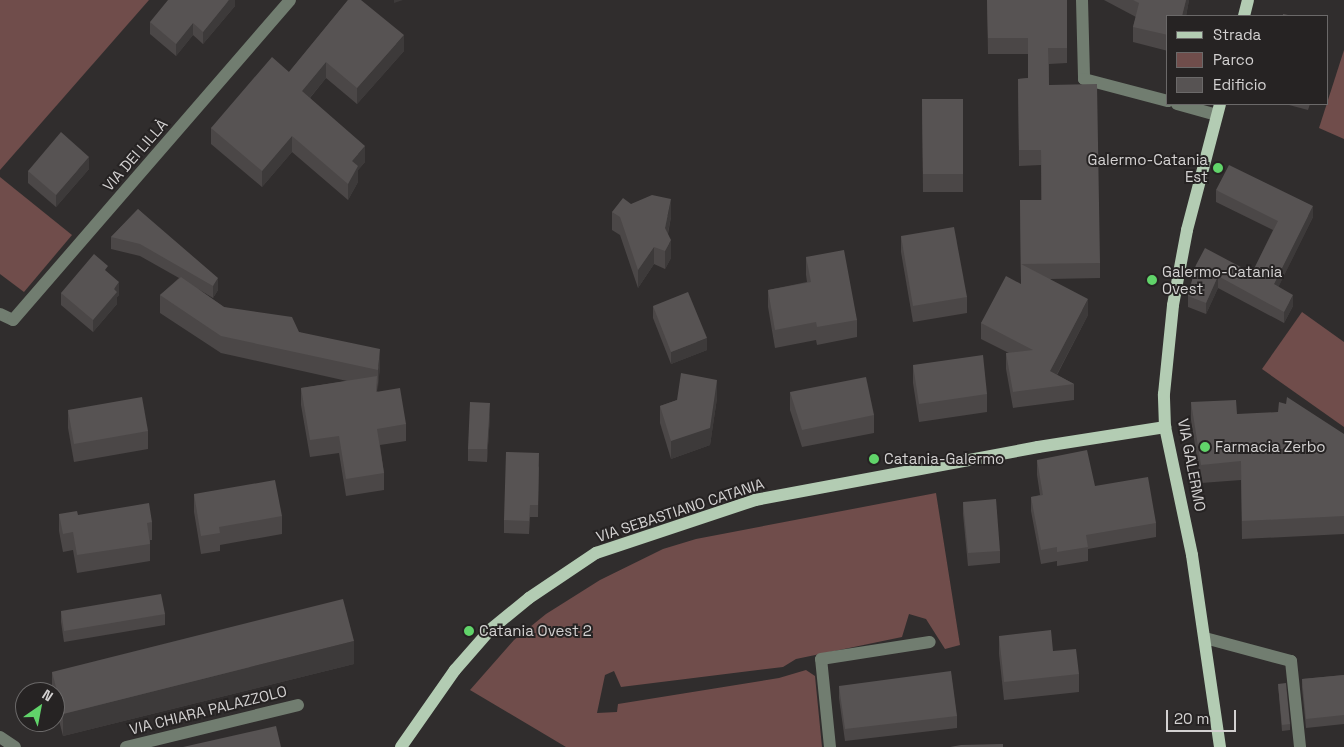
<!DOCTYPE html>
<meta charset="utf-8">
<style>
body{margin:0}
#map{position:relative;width:1344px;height:747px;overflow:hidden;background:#302d2d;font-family:"Space Grotesk",sans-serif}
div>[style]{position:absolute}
.green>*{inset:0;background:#704d4b}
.minor>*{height:12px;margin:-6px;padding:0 6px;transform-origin:6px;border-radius:6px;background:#717d70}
.major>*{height:12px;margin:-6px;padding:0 6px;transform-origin:6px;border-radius:6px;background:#b3ccb3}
.wall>*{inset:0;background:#4b4747}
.shaded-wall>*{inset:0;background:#3d3a3a}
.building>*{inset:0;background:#575353}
.dots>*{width:14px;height:14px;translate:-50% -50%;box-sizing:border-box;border:2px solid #262323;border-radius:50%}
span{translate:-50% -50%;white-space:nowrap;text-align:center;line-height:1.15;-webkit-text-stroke:4px #262323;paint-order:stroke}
.street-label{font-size:15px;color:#d3d1d1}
.poi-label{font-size:15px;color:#d3d1d1}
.right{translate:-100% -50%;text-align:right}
.left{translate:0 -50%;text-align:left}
.legend{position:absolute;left:1166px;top:15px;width:162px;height:90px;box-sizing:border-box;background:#262323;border:1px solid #6b6969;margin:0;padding:6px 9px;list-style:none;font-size:15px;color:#d3d1d1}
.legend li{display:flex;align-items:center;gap:10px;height:25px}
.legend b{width:25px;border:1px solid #6b6969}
.north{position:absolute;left:15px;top:682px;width:50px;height:50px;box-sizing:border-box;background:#262323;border:1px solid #6b6969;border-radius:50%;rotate:33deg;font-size:14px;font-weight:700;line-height:20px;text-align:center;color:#d3d1d1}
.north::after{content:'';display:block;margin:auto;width:18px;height:22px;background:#61d46a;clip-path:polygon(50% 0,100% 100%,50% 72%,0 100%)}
.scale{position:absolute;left:1166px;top:710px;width:70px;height:22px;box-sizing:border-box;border:2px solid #d3d1d1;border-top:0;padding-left:6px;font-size:15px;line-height:18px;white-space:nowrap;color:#d3d1d1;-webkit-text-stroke:4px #262323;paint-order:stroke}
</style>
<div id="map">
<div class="green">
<div style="clip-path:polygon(0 0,149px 0,0 170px)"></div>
<div style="clip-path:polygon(1344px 50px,1344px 139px,1319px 128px)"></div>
<div style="clip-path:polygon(0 177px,72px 235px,24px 292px,0 274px)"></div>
<div style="clip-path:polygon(1302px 312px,1344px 342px,1344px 427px,1262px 369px)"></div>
<div style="clip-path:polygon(936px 493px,960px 645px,945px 649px,926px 619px,909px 614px,902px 637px,796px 659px,783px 667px,621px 687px,614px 671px,605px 675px,597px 713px,617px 712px,618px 704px,779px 678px,806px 670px,815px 676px,822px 747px,566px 747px,470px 690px,514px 640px,546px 614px,600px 580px,663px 549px,696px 539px)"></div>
</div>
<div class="minor">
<div style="left:1082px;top:0;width:79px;rotate:88.5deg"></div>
<div style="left:1084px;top:79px;width:87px;rotate:14.7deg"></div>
<div style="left:1177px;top:104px;width:41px;rotate:15.4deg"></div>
<div style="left:0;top:314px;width:14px;rotate:25deg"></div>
<div style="left:13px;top:320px;width:423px;rotate:-49.1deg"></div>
<div style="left:1205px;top:638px;width:89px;rotate:15deg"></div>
<div style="left:1291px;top:661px;width:86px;rotate:84deg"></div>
<div style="left:0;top:737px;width:18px;rotate:34deg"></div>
<div style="left:126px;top:747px;width:177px;rotate:-13.7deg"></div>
<div style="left:830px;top:747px;width:88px;rotate:-95.8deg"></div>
<div style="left:821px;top:659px;width:110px;rotate:-8.9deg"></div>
</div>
<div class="major">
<div style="left:1244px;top:16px;width:16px;rotate:-76deg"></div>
<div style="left:401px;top:747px;width:94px;rotate:-55deg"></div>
<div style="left:455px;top:670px;width:53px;rotate:-48.8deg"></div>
<div style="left:490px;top:630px;width:50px;rotate:-39.4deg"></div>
<div style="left:529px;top:598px;width:81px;rotate:-33.9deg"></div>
<div style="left:596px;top:553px;width:168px;rotate:-18.4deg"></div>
<div style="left:755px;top:500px;width:288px;rotate:-10.6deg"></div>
<div style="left:1038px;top:447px;width:129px;rotate:-8.9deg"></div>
<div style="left:1220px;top:747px;width:194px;rotate:-98.3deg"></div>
<div style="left:1192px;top:555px;width:131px;rotate:-101.9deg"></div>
<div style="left:1165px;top:427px;width:33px;rotate:-92deg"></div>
<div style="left:1164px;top:394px;width:89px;rotate:-84.2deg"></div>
<div style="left:1173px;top:305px;width:76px;rotate:-79.4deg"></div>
<div style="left:1187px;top:230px;width:130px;rotate:-75.3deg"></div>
</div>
<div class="wall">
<div style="clip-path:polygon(235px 0,235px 6px,203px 44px,193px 35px,176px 56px,150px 34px,150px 22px)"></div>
<div style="clip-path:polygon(348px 0,404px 51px,357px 104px,326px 78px,310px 98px,365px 162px,358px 170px,358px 182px,348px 200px,292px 152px,262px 187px,211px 144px,211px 128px,289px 72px)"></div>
<div style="clip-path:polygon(987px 0,1067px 0,1067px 63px,1049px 64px,1049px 85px,1100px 263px,1100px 278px,1050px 279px,1088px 315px,1057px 375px,1074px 384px,1074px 400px,1013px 408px,1006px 369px,1006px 353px,1009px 353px,981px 339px,981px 323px,1021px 284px,1020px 200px,1041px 200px,1041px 165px,1019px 166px,1018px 79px,1028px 78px,1028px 54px,988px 54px)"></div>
<div style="clip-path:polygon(1104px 0,1189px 0,1186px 16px,1168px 16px,1168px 51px,1133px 42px,1133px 27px,1136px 17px)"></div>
<div style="clip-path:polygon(922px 99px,963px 99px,963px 192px,923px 192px)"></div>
<div style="clip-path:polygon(1289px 104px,1310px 104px,1308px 110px,1289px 105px)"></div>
<div style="clip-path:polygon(89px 169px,56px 207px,28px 183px,28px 171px)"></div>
<div style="clip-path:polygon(1216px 190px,1313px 217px,1278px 287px,1293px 306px,1284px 323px,1218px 288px,1206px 314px,1188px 307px,1188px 296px,1196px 265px,1252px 273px,1273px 230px,1216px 202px)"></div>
<div style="clip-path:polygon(631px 204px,671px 217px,668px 234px,671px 258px,665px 269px,654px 264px,638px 288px,620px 235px,612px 230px,612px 212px)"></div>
<div style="clip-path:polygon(138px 209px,218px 290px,213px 298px,198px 289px,224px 307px,299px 332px,380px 367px,377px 391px,406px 424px,406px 441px,380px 445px,384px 473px,384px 490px,346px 496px,339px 453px,310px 457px,301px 405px,301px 388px,347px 381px,221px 353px,160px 313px,160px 295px,179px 278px,140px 256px,111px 249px,111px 237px)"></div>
<div style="clip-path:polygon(901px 236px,967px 297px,967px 313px,913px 322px,901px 252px)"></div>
<div style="clip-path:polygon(806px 257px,857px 320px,857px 337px,817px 345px,816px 340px,775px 348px,768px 307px,768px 290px,807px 282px,806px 275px)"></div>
<div style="clip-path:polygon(108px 273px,119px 295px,117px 297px,117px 304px,93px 332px,61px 305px,61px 293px)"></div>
<div style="clip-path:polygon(653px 306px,707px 350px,671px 364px,653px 318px)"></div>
<div style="clip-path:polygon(913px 365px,987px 394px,987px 412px,919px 422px,913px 383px)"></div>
<div style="clip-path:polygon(790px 392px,874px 415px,874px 433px,802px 447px,790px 410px)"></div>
<div style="clip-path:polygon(717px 398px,710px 445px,671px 459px,660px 423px,660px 406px,677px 400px)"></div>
<div style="clip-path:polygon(1191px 402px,1237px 414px,1344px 434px,1344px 534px,1242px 539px,1241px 480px,1201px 483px,1191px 420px)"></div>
<div style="clip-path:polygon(68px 410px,148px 431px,148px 449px,74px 462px,68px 428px)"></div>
<div style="clip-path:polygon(490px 415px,487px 462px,468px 461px,468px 449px)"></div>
<div style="clip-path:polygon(1037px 460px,1095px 486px,1156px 523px,1156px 537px,1088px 549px,1088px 561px,1057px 566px,1057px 561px,1041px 564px,1031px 511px,1031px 497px,1040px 495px,1037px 475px)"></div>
<div style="clip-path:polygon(539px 466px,538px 517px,530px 517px,529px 534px,504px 533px,504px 520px)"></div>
<div style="clip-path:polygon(194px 494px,282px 516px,282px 534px,220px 545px,220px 551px,201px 554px,194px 512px)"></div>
<div style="clip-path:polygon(963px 502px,1000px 551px,1000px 563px,968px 566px,963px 514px)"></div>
<div style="clip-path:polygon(59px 514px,152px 522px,152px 540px,150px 540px,150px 561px,77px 573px,73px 550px,63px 552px,59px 531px)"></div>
<div style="clip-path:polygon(61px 611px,165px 614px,165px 625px,64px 642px,61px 622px)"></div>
<div style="clip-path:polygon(999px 636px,1053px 651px,1079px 674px,1079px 692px,1004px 700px,999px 654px)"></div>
<div style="clip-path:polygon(354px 664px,63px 736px,55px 705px,55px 692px,52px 692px,52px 672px)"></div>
<div style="clip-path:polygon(1344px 675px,1344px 724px,1306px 728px,1302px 688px,1302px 679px)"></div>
<div style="clip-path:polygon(1278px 684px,1290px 724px,1290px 730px,1282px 731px)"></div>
<div style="clip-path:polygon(839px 686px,957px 716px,957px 728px,845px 741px,839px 698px)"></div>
</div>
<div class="shaded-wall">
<div style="clip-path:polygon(229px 0,235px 0,235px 6px,203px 44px,203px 32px)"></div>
<div style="clip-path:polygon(394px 0,403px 0,394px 3px)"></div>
<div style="clip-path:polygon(1186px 0,1189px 0,1186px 16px,1182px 16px)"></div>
<div style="clip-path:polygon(193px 23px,193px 35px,176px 56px,176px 44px)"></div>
<div style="clip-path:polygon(404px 35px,404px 51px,357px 104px,357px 88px)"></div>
<div style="clip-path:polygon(326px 62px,326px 78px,302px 107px,302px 91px)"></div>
<div style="clip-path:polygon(292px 136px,292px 152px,262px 187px,262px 171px)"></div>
<div style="clip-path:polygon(365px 146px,365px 162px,358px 170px,358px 182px,348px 200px,348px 184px,352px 161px)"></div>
<div style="clip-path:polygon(89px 157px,89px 169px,56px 207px,56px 195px)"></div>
<div style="clip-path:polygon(671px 199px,671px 217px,665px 246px,665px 228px)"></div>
<div style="clip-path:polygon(1313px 206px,1313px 217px,1274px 296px,1274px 284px)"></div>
<div style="clip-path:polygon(671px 240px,671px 258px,665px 269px,665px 251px)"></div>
<div style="clip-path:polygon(654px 247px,654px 264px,638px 288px,638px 270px)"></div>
<div style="clip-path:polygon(1218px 276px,1218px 288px,1206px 314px,1206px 303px)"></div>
<div style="clip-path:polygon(218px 278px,218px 290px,213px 298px,213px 286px)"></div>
<div style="clip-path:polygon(119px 282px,119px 295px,117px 297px,117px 304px,93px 332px,93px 320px,114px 289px)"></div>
<div style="clip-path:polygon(1293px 295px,1293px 306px,1284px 323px,1284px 312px)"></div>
<div style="clip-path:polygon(1088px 299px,1088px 315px,1050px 387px,1050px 371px)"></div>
<div style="clip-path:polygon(707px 338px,707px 350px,671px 364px,671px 352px)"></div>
<div style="clip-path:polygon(380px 349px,380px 367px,378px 388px,378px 370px)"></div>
<div style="clip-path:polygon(717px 380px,717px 398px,710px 445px,671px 459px,671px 441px)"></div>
<div style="clip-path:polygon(490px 403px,490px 415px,487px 462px,487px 449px)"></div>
<div style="clip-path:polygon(354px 641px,354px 664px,63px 736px,63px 714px)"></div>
</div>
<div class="building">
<div style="clip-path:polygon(168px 0,229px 0,203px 32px,193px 23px,176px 44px,150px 22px)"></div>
<div style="clip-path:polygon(348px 0,361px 0,404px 35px,357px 88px,326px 62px,302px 91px,365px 146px,352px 161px,358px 166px,348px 184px,292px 136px,262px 171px,211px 128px,272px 57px,289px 72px)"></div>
<div style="clip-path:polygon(987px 0,1067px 0,1067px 48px,1048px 48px,1049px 85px,1097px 84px,1100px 263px,1021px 264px,1088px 299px,1050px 371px,1074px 384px,1013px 392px,1006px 353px,1033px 350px,981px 323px,1006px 276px,1021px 284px,1020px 200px,1042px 200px,1041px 150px,1019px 150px,1018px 79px,1028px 78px,1028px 38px,988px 38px)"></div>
<div style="clip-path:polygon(1133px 0,1186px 0,1182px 16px,1168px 16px,1168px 35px,1133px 27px,1139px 3px)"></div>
<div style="clip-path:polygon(1283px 14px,1293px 16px,1283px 16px)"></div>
<div style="clip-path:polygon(922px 99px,963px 99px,963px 174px,923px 174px)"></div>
<div style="clip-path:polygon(61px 132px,89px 157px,56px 195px,28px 171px)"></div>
<div style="clip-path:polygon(1229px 165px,1313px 206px,1274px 284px,1293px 295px,1284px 312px,1218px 276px,1206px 303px,1188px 296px,1196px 265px,1205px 248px,1252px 273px,1278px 221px,1216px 190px)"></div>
<div style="clip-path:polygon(652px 195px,671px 199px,665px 228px,671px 240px,665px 251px,654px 247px,638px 270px,620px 217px,612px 212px,623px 198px,631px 204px)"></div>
<div style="clip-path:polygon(138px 209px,218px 278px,213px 286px,140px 244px,111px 237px)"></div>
<div style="clip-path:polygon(954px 227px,967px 297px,913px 306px,901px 236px)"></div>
<div style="clip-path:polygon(844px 250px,857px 320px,817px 327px,816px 322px,775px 330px,768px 290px,811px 282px,806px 257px)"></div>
<div style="clip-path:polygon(94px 254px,108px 266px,105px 270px,119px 282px,114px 289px,117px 292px,93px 320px,61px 293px)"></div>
<div style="clip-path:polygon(181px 277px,224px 307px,292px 317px,299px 332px,380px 349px,378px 370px,221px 336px,160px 295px)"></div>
<div style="clip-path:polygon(688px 292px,707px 338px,671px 352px,653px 306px)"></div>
<div style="clip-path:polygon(983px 355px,987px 394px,919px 404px,913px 365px)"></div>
<div style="clip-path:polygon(681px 373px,717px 380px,710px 428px,671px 441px,660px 406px,677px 400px)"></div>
<div style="clip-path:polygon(377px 376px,376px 392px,400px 388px,406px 424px,377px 429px,384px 473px,346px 479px,339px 436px,310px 440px,301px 388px)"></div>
<div style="clip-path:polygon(866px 377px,874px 415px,802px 430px,790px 392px)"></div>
<div style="clip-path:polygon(142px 397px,148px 431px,74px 444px,68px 410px)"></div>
<div style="clip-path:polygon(1287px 397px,1344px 434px,1344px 516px,1242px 521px,1241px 461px,1201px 465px,1191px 402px,1236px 400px,1237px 414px,1278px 412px,1279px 402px,1286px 404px)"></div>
<div style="clip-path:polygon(470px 402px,490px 403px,487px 449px,468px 449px)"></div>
<div style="clip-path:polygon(1087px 450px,1095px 486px,1148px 477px,1156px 523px,1086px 535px,1088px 547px,1057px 552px,1057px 547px,1041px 550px,1031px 497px,1043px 495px,1037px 460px)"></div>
<div style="clip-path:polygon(506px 452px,539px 453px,538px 505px,530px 505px,529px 521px,504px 520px)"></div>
<div style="clip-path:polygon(275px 480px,282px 516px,219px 527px,220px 533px,201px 536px,194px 494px)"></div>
<div style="clip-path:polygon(996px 499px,1000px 551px,968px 553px,963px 502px)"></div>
<div style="clip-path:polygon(149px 503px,152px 522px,147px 523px,150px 544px,77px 555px,73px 532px,63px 534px,59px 514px,77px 511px,78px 515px)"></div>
<div style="clip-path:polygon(161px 594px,165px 614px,64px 631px,61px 611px)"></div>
<div style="clip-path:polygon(343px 599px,354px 641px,63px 714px,52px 672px)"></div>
<div style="clip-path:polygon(1051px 630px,1053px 651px,1076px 649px,1079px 674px,1004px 682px,999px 636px)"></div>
<div style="clip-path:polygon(951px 671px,957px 716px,845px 729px,839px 686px)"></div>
<div style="clip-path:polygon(1344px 675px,1344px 715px,1306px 719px,1302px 679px)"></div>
<div style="clip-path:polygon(1286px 683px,1290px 724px,1282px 725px,1278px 684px)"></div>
<div style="clip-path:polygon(276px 726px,281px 747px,183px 747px)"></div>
<div style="clip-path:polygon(1003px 744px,1003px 747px,950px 747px,961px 745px)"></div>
</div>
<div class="dots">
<div style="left:1218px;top:168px;background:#61d46a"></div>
<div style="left:1152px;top:280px;background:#61d46a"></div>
<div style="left:1205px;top:447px;background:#61d46a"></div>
<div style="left:874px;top:459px;background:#61d46a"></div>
<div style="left:469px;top:631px;background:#61d46a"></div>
</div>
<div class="street-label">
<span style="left:135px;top:155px;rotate:-49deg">VIA DEI LILLÀ</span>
<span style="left:1192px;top:465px;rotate:79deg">VIA GALERMO</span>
<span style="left:680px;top:510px;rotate:-18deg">VIA SEBASTIANO CATANIA</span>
<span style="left:208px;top:710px;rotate:-14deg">VIA CHIARA PALAZZOLO</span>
</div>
<div class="poi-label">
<span class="right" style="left:1208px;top:168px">Galermo-Catania<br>Est</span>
<span class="left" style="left:1162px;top:280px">Galermo-Catania<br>Ovest</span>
<span class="left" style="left:1215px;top:447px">Farmacia Zerbo</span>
<span class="left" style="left:884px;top:459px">Catania-Galermo</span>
<span class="left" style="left:479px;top:631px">Catania Ovest 2</span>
</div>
<ul class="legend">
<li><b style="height:6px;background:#b3ccb3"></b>Strada</li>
<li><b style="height:14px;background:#704d4b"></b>Parco</li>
<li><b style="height:14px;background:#575353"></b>Edificio</li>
</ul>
<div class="north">N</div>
<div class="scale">20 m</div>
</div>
